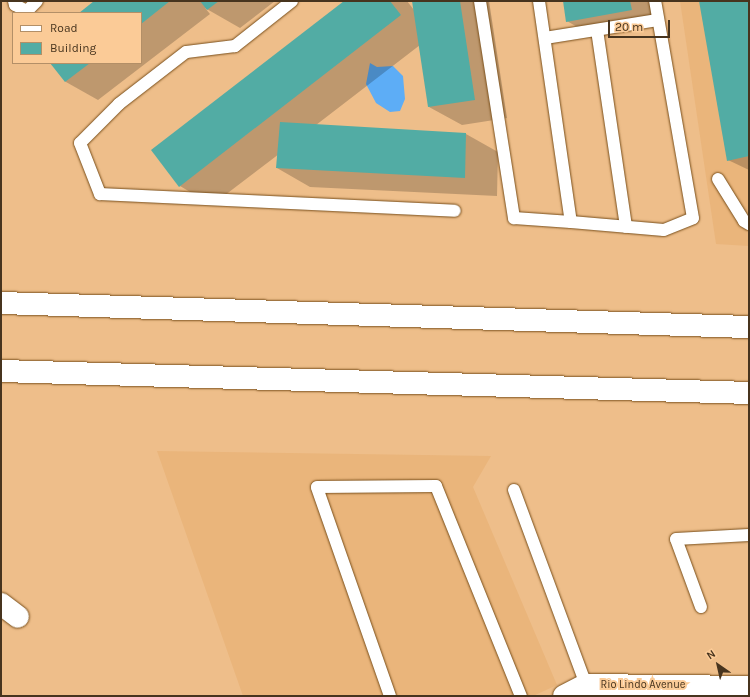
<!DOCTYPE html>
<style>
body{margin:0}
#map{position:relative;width:750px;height:697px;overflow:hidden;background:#eebe8a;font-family:Karla,sans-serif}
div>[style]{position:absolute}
.built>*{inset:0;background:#eab57b}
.water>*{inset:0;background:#5dadf6}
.shadow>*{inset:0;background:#0003}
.building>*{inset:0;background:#52aca4}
.roads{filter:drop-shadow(0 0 1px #794f1b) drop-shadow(0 0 1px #794f1b)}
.lane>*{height:12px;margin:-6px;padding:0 6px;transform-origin:6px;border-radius:6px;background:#fff}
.street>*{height:22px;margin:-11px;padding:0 11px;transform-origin:11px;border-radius:11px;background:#fff}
.highway>*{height:22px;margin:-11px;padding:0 11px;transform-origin:11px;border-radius:11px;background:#fff}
span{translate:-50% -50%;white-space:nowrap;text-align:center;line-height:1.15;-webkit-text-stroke:4px #fbcb97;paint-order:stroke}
.street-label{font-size:11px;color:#47341e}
.frame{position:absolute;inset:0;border:2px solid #47341e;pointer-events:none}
.legend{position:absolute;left:12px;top:12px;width:130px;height:52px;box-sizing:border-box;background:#fbcb97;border:1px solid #b38f67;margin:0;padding:5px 7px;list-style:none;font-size:12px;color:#47341e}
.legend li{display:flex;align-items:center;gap:8px;height:20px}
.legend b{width:20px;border:1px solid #b38f67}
.north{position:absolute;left:698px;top:645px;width:40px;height:40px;-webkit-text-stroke:3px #fbcb97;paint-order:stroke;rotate:326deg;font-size:11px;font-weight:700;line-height:16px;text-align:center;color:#47341e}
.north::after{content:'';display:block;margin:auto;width:14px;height:18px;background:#47341e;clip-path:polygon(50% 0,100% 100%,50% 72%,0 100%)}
.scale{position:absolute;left:608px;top:20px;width:62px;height:18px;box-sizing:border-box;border:2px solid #47341e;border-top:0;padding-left:5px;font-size:12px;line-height:14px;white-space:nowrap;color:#47341e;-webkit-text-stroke:3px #fbcb97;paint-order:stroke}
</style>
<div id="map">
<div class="built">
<div style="clip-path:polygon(680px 1px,749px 1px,749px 246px,716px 244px)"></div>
<div style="clip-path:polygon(157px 451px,491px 456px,473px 487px,557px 685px,533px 696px,243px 696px)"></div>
</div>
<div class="water">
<div style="clip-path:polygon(370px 63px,377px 67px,393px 66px,403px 76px,405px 99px,400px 111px,390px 112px,376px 103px,366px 84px)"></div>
</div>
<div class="shadow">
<div style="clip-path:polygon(96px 1px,275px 1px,240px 28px,205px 8px,210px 14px,98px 100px,66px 82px,51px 63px,141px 63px,141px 13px,80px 13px)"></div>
<div style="clip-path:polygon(345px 1px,407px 1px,414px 10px,413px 1px,489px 1px,507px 118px,462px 125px,429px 107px,420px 45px,316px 125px,466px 134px,498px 152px,497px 196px,310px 187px,277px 168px,279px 154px,212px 205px,180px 186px)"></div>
<div style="clip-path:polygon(564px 1px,657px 1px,655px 24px,591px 35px,567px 21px)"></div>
<div style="clip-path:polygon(700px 1px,749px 1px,749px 170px,728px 160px)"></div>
</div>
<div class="building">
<div style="clip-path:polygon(94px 1px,170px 1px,141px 24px,141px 13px,79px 13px)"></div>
<div style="clip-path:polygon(200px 1px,219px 1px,207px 10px)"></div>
<div style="clip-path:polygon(344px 1px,390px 1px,401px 15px,179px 187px,151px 150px)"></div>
<div style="clip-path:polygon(412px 1px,460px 1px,475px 100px,428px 107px)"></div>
<div style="clip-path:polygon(563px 1px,630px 1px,632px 10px,566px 22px)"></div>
<div style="clip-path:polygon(699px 1px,749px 1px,749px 156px,727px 161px)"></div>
<div style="clip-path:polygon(50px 63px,90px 63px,65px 82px)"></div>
<div style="clip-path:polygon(280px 122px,466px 133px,465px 178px,276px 168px)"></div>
</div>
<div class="roads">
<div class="lane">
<div style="left:14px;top:1px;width:4px;rotate:76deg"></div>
<div style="left:15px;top:5px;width:13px;rotate:27deg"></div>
<div style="left:27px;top:11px;width:14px;rotate:-45deg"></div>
<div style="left:292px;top:1px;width:73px;rotate:141.7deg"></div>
<div style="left:235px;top:46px;width:49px;rotate:173deg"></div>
<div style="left:186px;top:52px;width:85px;rotate:142.2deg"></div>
<div style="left:119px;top:104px;width:55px;rotate:135deg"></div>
<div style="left:80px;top:143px;width:55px;rotate:68.6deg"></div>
<div style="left:100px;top:194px;width:355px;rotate:2.7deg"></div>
<div style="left:480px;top:1px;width:220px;rotate:81.1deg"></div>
<div style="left:514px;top:218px;width:57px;rotate:4deg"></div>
<div style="left:539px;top:1px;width:223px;rotate:81.8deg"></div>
<div style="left:571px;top:222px;width:93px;rotate:4.9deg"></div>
<div style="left:664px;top:230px;width:31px;rotate:-22deg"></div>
<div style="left:693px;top:218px;width:220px;rotate:-99.9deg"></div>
<div style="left:597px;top:30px;width:199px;rotate:81.6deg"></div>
<div style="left:545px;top:38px;width:114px;rotate:-9.1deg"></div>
<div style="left:718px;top:179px;width:49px;rotate:58.2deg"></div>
<div style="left:744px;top:221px;width:6px;rotate:31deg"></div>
<div style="left:514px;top:490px;width:208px;rotate:69.7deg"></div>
<div style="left:701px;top:607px;width:72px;rotate:-110.2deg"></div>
<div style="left:676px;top:539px;width:73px;rotate:-3.1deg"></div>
<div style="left:390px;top:696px;width:221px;rotate:-109.3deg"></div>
<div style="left:317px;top:487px;width:119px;rotate:-0.5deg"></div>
<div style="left:436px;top:486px;width:227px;rotate:68deg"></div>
</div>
<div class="street">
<div style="left:1px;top:604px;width:21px;rotate:37deg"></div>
<div style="left:564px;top:696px;width:25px;rotate:-27deg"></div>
<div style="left:586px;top:685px;width:163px;rotate:0.7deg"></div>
</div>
<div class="highway">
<div style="left:1px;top:303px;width:748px;rotate:1.84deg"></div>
<div style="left:1px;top:371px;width:748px;rotate:1.68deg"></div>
</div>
</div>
<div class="street-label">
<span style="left:643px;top:685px">Rio Lindo Avenue</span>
</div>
<div class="frame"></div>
<ul class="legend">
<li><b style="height:5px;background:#fff"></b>Road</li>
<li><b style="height:11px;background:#52aca4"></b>Building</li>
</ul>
<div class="north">N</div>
<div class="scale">20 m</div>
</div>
